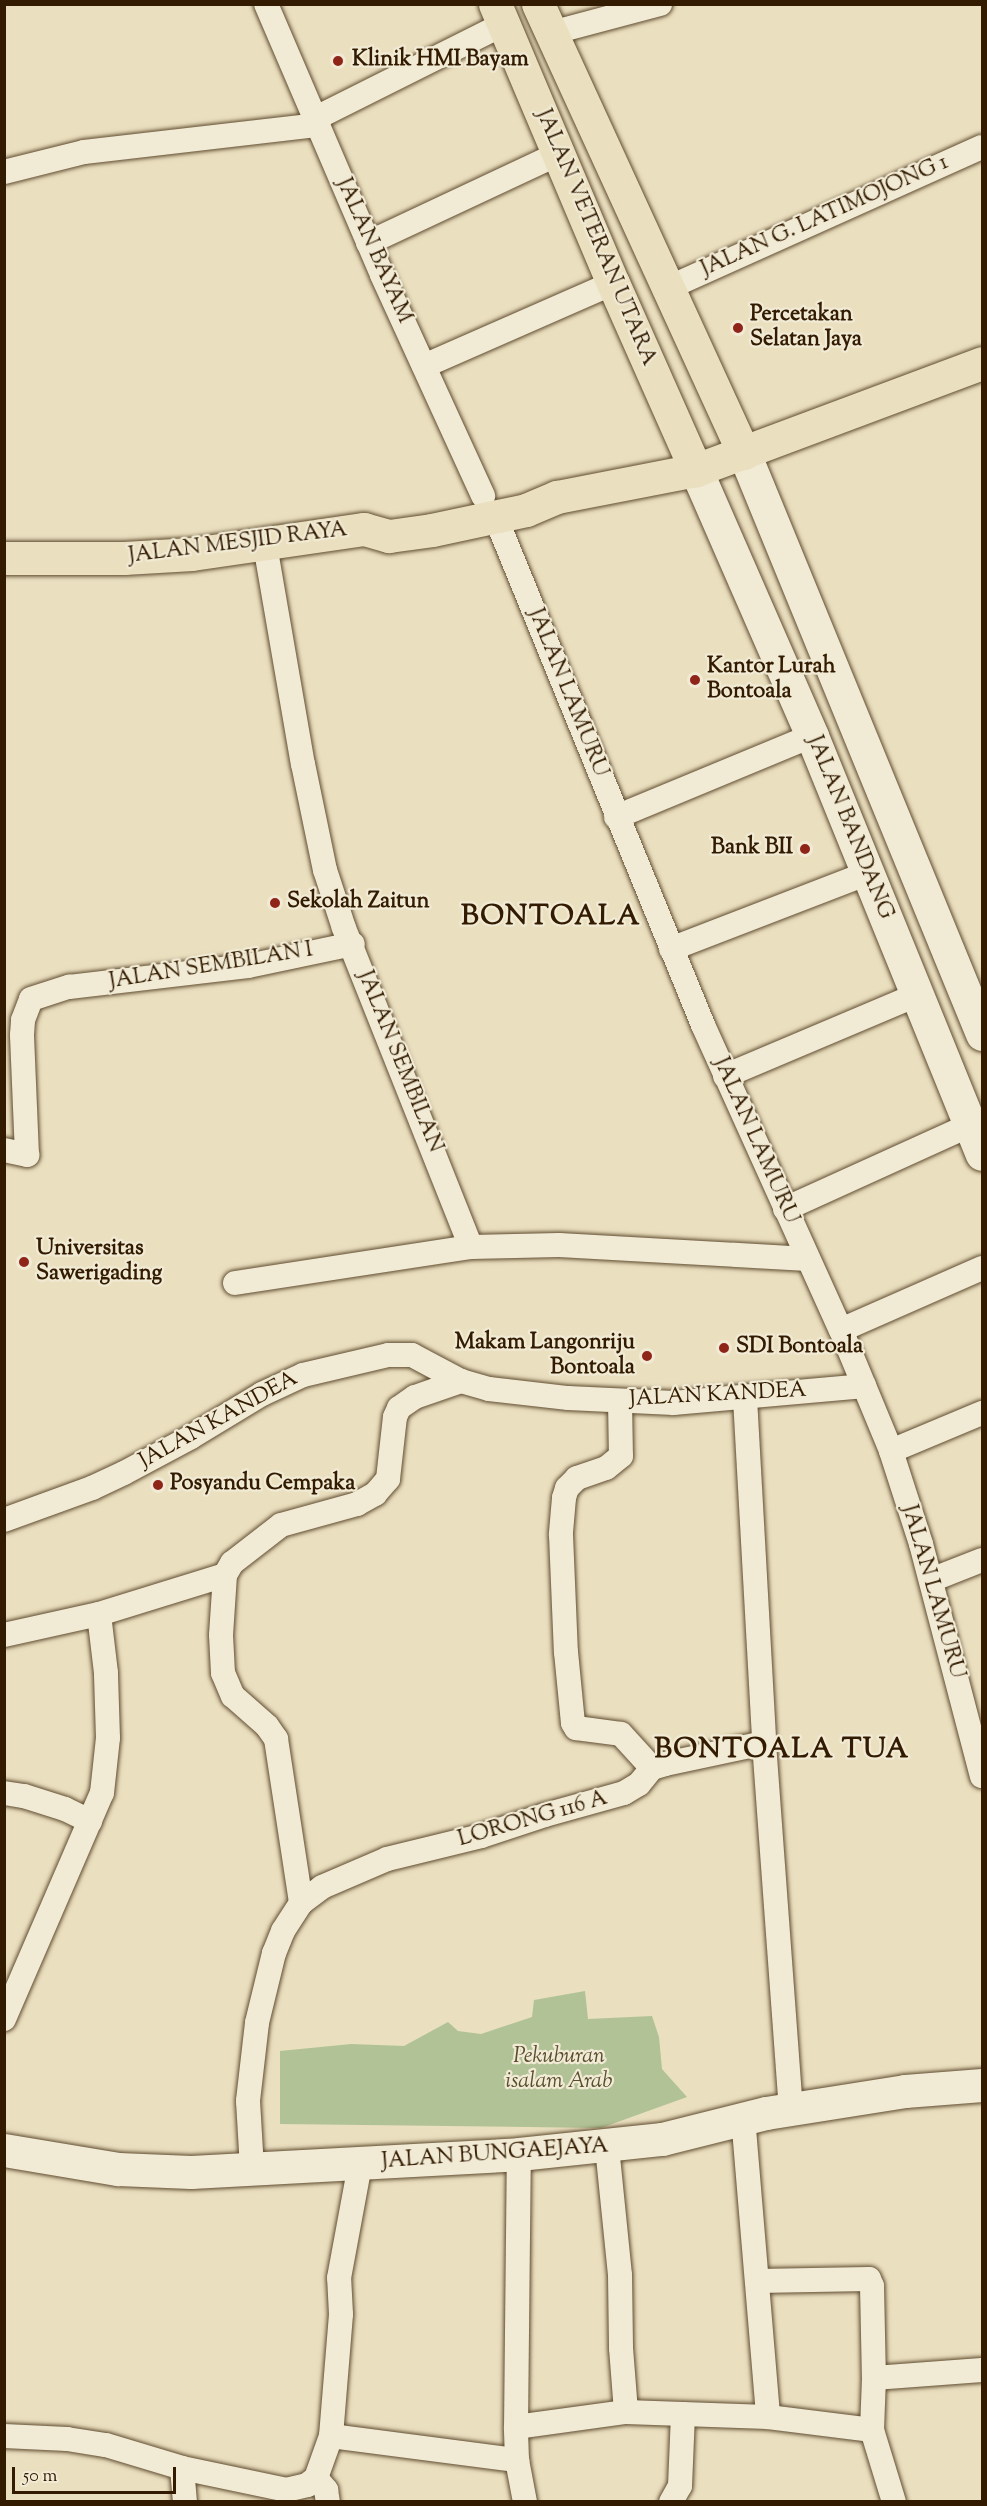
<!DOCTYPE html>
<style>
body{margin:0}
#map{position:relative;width:987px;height:2506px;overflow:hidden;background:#eadfbf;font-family:"Sorts Mill Goudy",serif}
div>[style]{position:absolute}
.green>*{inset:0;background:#b1c396}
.roads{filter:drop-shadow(0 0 2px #604c30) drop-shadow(0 0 2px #604c30)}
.street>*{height:24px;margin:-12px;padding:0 12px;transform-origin:12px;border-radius:12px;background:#f1ead5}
.secondary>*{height:33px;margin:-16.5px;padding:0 16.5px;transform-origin:16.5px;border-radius:16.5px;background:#f1ead5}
.highway>*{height:33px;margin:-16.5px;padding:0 16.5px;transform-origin:16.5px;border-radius:16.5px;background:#eadfbf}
.dots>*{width:16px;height:16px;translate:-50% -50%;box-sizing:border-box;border:3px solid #f1ead5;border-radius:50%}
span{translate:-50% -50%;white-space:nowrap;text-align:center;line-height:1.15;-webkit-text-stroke:4.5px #f1ead5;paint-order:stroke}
.poi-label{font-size:22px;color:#321b00;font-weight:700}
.left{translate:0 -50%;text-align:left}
.right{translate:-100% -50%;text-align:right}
.street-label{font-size:22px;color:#321b00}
.park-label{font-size:22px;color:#584d2d;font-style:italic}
.district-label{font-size:28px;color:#321b00;font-weight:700;letter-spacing:1.5px}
.frame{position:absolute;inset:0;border:6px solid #321b00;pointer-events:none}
.scale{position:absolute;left:12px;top:2467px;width:164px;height:27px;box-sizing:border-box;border:3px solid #321b00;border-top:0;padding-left:8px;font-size:18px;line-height:21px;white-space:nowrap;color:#321b00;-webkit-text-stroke:4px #f1ead5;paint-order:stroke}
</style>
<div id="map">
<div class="green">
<div style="clip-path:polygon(585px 1991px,588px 2019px,652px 2016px,659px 2037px,662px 2069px,687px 2097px,601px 2128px,280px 2124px,280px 2051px,351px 2044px,404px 2046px,448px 2022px,458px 2031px,481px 2034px,532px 2017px,534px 2000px)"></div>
</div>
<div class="roads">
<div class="street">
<div style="left:266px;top:4px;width:295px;rotate:66.8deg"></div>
<div style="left:382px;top:275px;width:243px;rotate:65.4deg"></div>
<div style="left:551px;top:33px;width:113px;rotate:-14.9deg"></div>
<div style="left:316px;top:118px;width:210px;rotate:-26.6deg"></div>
<div style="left:4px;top:172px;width:82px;rotate:-14deg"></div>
<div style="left:84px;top:152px;width:236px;rotate:-6.6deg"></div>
<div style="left:368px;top:243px;width:210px;rotate:-25.1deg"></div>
<div style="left:668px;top:288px;width:344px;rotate:-24.2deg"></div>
<div style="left:424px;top:366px;width:206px;rotate:-23.7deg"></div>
<div style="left:495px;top:516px;width:550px;rotate:67.77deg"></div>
<div style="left:703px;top:1025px;width:335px;rotate:65.7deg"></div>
<div style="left:841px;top:1330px;width:131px;rotate:67.5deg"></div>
<div style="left:891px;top:1451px;width:98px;rotate:72.1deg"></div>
<div style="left:921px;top:1544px;width:240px;rotate:75.3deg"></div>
<div style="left:265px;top:545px;width:222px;rotate:80.2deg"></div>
<div style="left:303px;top:764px;width:108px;rotate:78.3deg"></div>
<div style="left:325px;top:870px;width:61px;rotate:71.9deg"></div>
<div style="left:344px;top:928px;width:343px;rotate:68.3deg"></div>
<div style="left:471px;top:1247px;width:88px;rotate:-1.3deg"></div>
<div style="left:559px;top:1245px;width:249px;rotate:3.2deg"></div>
<div style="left:616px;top:817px;width:212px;rotate:-22.5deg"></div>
<div style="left:671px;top:949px;width:211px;rotate:-21.1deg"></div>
<div style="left:725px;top:1076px;width:208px;rotate:-22.9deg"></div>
<div style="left:4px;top:1150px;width:24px;rotate:12deg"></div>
<div style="left:27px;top:1155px;width:120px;rotate:-92.4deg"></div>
<div style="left:22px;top:1035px;width:15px;rotate:-86deg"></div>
<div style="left:23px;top:1020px;width:22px;rotate:-69deg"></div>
<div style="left:31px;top:999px;width:40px;rotate:-18deg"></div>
<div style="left:69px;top:987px;width:180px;rotate:-6.7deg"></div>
<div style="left:248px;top:966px;width:107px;rotate:-11.8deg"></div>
<div style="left:785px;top:1209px;width:203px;rotate:-24.4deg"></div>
<div style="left:235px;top:1283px;width:239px;rotate:-8.7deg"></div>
<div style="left:841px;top:1330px;width:154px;rotate:-23.7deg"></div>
<div style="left:745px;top:1398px;width:346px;rotate:86.8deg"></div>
<div style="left:764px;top:1743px;width:367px;rotate:85.8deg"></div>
<div style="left:620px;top:1401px;width:55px;rotate:89deg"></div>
<div style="left:621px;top:1456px;width:19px;rotate:141deg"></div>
<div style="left:606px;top:1468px;width:31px;rotate:161deg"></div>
<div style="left:577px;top:1478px;width:14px;rotate:135deg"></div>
<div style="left:567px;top:1488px;width:10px;rotate:107deg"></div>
<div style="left:564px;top:1498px;width:37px;rotate:95deg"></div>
<div style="left:561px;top:1535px;width:117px;rotate:87.6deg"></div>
<div style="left:566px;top:1652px;width:71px;rotate:84.4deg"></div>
<div style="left:573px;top:1723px;width:6px;rotate:59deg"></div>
<div style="left:576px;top:1728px;width:45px;rotate:7.6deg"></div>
<div style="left:621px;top:1734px;width:46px;rotate:47.6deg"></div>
<div style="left:891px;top:1451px;width:99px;rotate:-22.7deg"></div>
<div style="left:4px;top:1520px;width:94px;rotate:-20deg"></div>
<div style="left:92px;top:1488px;width:35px;rotate:-25deg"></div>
<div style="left:124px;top:1473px;width:76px;rotate:-28.2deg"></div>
<div style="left:191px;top:1437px;width:83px;rotate:-31.2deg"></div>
<div style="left:262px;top:1394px;width:45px;rotate:-24.9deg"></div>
<div style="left:303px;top:1375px;width:87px;rotate:-13.2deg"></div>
<div style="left:388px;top:1355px;width:24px"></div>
<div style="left:412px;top:1355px;width:55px;rotate:28deg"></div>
<div style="left:461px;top:1381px;width:29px;rotate:16deg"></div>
<div style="left:489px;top:1389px;width:80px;rotate:6.5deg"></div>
<div style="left:568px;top:1398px;width:106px;rotate:2.7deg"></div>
<div style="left:674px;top:1403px;width:191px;rotate:-5.1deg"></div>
<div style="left:225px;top:1575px;width:60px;rotate:93.8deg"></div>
<div style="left:221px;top:1635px;width:38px;rotate:87deg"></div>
<div style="left:223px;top:1673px;width:25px;rotate:67deg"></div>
<div style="left:233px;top:1696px;width:45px;rotate:41.4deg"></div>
<div style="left:267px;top:1726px;width:16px;rotate:55deg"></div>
<div style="left:276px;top:1739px;width:166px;rotate:81.3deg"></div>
<div style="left:301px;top:1903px;width:33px;rotate:123deg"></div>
<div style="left:283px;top:1931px;width:24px;rotate:112deg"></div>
<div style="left:274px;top:1953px;width:72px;rotate:103.7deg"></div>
<div style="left:257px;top:2023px;width:79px;rotate:96.6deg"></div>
<div style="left:248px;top:2101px;width:68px;rotate:86.6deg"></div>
<div style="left:931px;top:1580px;width:55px;rotate:-21.4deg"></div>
<div style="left:4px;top:1635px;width:97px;rotate:-12.5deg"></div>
<div style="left:99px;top:1614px;width:132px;rotate:-17.2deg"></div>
<div style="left:225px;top:1575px;width:14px;rotate:-60deg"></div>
<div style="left:232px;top:1563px;width:62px;rotate:-37.8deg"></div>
<div style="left:281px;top:1525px;width:79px;rotate:-15.4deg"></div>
<div style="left:357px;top:1504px;width:21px;rotate:-29deg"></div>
<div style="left:375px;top:1494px;width:20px;rotate:-49deg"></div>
<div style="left:388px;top:1479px;width:62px;rotate:-83.6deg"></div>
<div style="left:395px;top:1417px;width:10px;rotate:-66deg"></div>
<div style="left:399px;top:1408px;width:19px;rotate:-35deg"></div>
<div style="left:415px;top:1397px;width:49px;rotate:-19.2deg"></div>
<div style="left:4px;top:1793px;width:20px;rotate:9deg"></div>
<div style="left:24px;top:1796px;width:43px;rotate:17.6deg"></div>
<div style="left:65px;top:1809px;width:28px;rotate:26deg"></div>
<div style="left:301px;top:1903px;width:26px;rotate:-37deg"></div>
<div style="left:322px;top:1887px;width:71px;rotate:-23.3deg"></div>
<div style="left:387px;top:1859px;width:97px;rotate:-13.7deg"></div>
<div style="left:481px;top:1836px;width:67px;rotate:-18.2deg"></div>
<div style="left:545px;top:1815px;width:82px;rotate:-15.6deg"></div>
<div style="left:624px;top:1793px;width:17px;rotate:-31deg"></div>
<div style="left:639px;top:1784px;width:21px;rotate:-51deg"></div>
<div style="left:652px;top:1768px;width:14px;rotate:-17deg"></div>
<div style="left:665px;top:1764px;width:101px;rotate:-12deg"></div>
<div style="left:4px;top:2019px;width:246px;rotate:-66.6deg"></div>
<div style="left:102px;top:1793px;width:55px;rotate:-83.8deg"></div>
<div style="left:108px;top:1738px;width:65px;rotate:-91.8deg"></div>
<div style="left:106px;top:1673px;width:59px;rotate:-96.8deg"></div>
<div style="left:743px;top:2117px;width:301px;rotate:85.2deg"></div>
<div style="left:607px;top:2147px;width:129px;rotate:84.2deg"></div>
<div style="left:620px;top:2275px;width:73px;rotate:89.2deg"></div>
<div style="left:621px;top:2348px;width:64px;rotate:85.5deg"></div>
<div style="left:757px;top:2281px;width:112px;rotate:-1deg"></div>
<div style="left:869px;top:2279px;width:8px;rotate:67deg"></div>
<div style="left:872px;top:2286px;width:92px;rotate:88.8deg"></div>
<div style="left:516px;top:2427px;width:273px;rotate:-89.4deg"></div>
<div style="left:872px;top:2430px;width:75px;rotate:73deg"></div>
<div style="left:4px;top:2436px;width:63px;rotate:2.7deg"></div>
<div style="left:67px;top:2439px;width:39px;rotate:9deg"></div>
<div style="left:106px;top:2445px;width:79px;rotate:16.8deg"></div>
<div style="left:182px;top:2468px;width:106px;rotate:11.9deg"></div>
<div style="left:286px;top:2490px;width:22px;rotate:-13deg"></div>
<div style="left:307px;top:2485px;width:11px;rotate:-38deg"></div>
<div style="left:316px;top:2478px;width:45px;rotate:-70.3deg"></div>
<div style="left:331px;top:2436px;width:188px;rotate:7.4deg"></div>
<div style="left:517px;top:2460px;width:33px;rotate:-92deg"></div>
<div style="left:516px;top:2427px;width:111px;rotate:-7.8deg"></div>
<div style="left:626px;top:2412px;width:142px;rotate:2deg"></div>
<div style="left:768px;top:2417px;width:105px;rotate:7.1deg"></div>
<div style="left:872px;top:2430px;width:52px;rotate:-87.8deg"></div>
<div style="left:874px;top:2378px;width:108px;rotate:-4.2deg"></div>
<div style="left:331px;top:2436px;width:122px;rotate:-85.3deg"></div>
<div style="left:341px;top:2314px;width:36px;rotate:-93deg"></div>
<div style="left:339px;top:2278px;width:115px;rotate:-79.5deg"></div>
<div style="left:517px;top:2460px;width:43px;rotate:79.2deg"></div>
<div style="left:182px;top:2468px;width:34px;rotate:85deg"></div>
<div style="left:316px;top:2478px;width:16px;rotate:50deg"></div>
<div style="left:326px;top:2490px;width:12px;rotate:81deg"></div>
<div style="left:671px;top:2502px;width:18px;rotate:-61deg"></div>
<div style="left:680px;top:2486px;width:72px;rotate:-87.6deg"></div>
</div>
<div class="secondary">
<div style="left:744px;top:453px;width:628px;rotate:67.72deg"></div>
<div style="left:696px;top:470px;width:290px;rotate:66.4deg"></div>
<div style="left:812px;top:736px;width:451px;rotate:67.9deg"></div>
<div style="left:4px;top:2150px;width:116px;rotate:9.5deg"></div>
<div style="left:118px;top:2169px;width:73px;rotate:2.4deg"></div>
<div style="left:191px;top:2172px;width:328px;rotate:-3.1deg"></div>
<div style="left:519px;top:2154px;width:144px;rotate:-6deg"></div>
<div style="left:662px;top:2139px;width:107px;rotate:-14deg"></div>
<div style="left:766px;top:2113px;width:141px;rotate:-9deg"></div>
<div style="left:905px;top:2091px;width:77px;rotate:-4.5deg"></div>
</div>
<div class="highway">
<div style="left:495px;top:4px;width:303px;rotate:67.1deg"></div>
<div style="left:613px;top:283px;width:205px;rotate:66.1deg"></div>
<div style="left:538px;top:4px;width:494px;rotate:65.4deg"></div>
<div style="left:4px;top:558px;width:120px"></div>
<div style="left:124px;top:558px;width:68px;rotate:-3.4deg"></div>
<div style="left:192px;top:554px;width:174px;rotate:-8.3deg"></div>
<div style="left:364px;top:529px;width:26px;rotate:16deg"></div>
<div style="left:389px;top:536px;width:43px;rotate:-7.9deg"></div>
<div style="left:432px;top:530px;width:96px;rotate:-12deg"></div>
<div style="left:526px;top:510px;width:34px;rotate:-23deg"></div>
<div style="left:557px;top:497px;width:142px;rotate:-11deg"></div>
<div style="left:696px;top:470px;width:305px;rotate:-20.5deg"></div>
</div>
</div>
<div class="dots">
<div style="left:338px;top:61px;background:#8f2418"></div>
<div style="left:738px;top:328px;background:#8f2418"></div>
<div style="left:695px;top:680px;background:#8f2418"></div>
<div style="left:805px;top:849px;background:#8f2418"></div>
<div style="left:275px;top:903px;background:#8f2418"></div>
<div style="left:24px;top:1262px;background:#8f2418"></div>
<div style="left:724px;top:1348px;background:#8f2418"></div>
<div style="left:647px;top:1356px;background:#8f2418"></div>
<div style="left:158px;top:1485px;background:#8f2418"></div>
</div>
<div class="poi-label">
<span class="left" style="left:352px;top:61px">Klinik HMI Bayam</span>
<span class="left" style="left:750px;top:328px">Percetakan<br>Selatan Jaya</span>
<span class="left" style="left:707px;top:680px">Kantor Lurah<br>Bontoala</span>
<span class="right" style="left:793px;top:849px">Bank BII</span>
<span class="left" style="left:287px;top:903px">Sekolah Zaitun</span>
<span class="left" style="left:36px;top:1262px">Universitas<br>Sawerigading</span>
<span class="right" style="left:635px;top:1356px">Makam Langonriju<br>Bontoala</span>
<span class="left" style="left:736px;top:1348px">SDI Bontoala</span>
<span class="left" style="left:170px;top:1485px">Posyandu Cempaka</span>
</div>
<div class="street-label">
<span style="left:825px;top:217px;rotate:-24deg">JALAN G. LATIMOJONG 1</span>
<span style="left:595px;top:238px;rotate:67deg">JALAN VETERAN UTARA</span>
<span style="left:373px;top:251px;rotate:66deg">JALAN BAYAM</span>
<span style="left:238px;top:544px;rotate:-7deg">JALAN MESJID RAYA</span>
<span style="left:567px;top:693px;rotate:68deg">JALAN LAMURU</span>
<span style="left:849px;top:828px;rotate:68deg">JALAN BANDANG</span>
<span style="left:211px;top:967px;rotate:-9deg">JALAN SEMBILAN I</span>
<span style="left:399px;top:1062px;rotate:68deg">JALAN SEMBILAN</span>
<span style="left:755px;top:1141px;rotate:66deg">JALAN LAMURU</span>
<span style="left:718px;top:1396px;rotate:-3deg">JALAN KANDEA</span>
<span style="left:219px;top:1421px;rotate:-29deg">JALAN KANDEA</span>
<span style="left:932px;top:1592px;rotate:74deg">JALAN LAMURU</span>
<span style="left:533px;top:1820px;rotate:-16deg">LORONG 116 A</span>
<span style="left:495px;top:2155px;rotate:-4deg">JALAN BUNGAEJAYA</span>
</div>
<div class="park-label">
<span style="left:559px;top:2070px">Pekuburan<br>isalam Arab</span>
</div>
<div class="district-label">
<span style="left:551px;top:917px">BONTOALA</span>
<span style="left:782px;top:1750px">BONTOALA TUA</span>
</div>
<div class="frame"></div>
<div class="scale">50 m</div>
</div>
